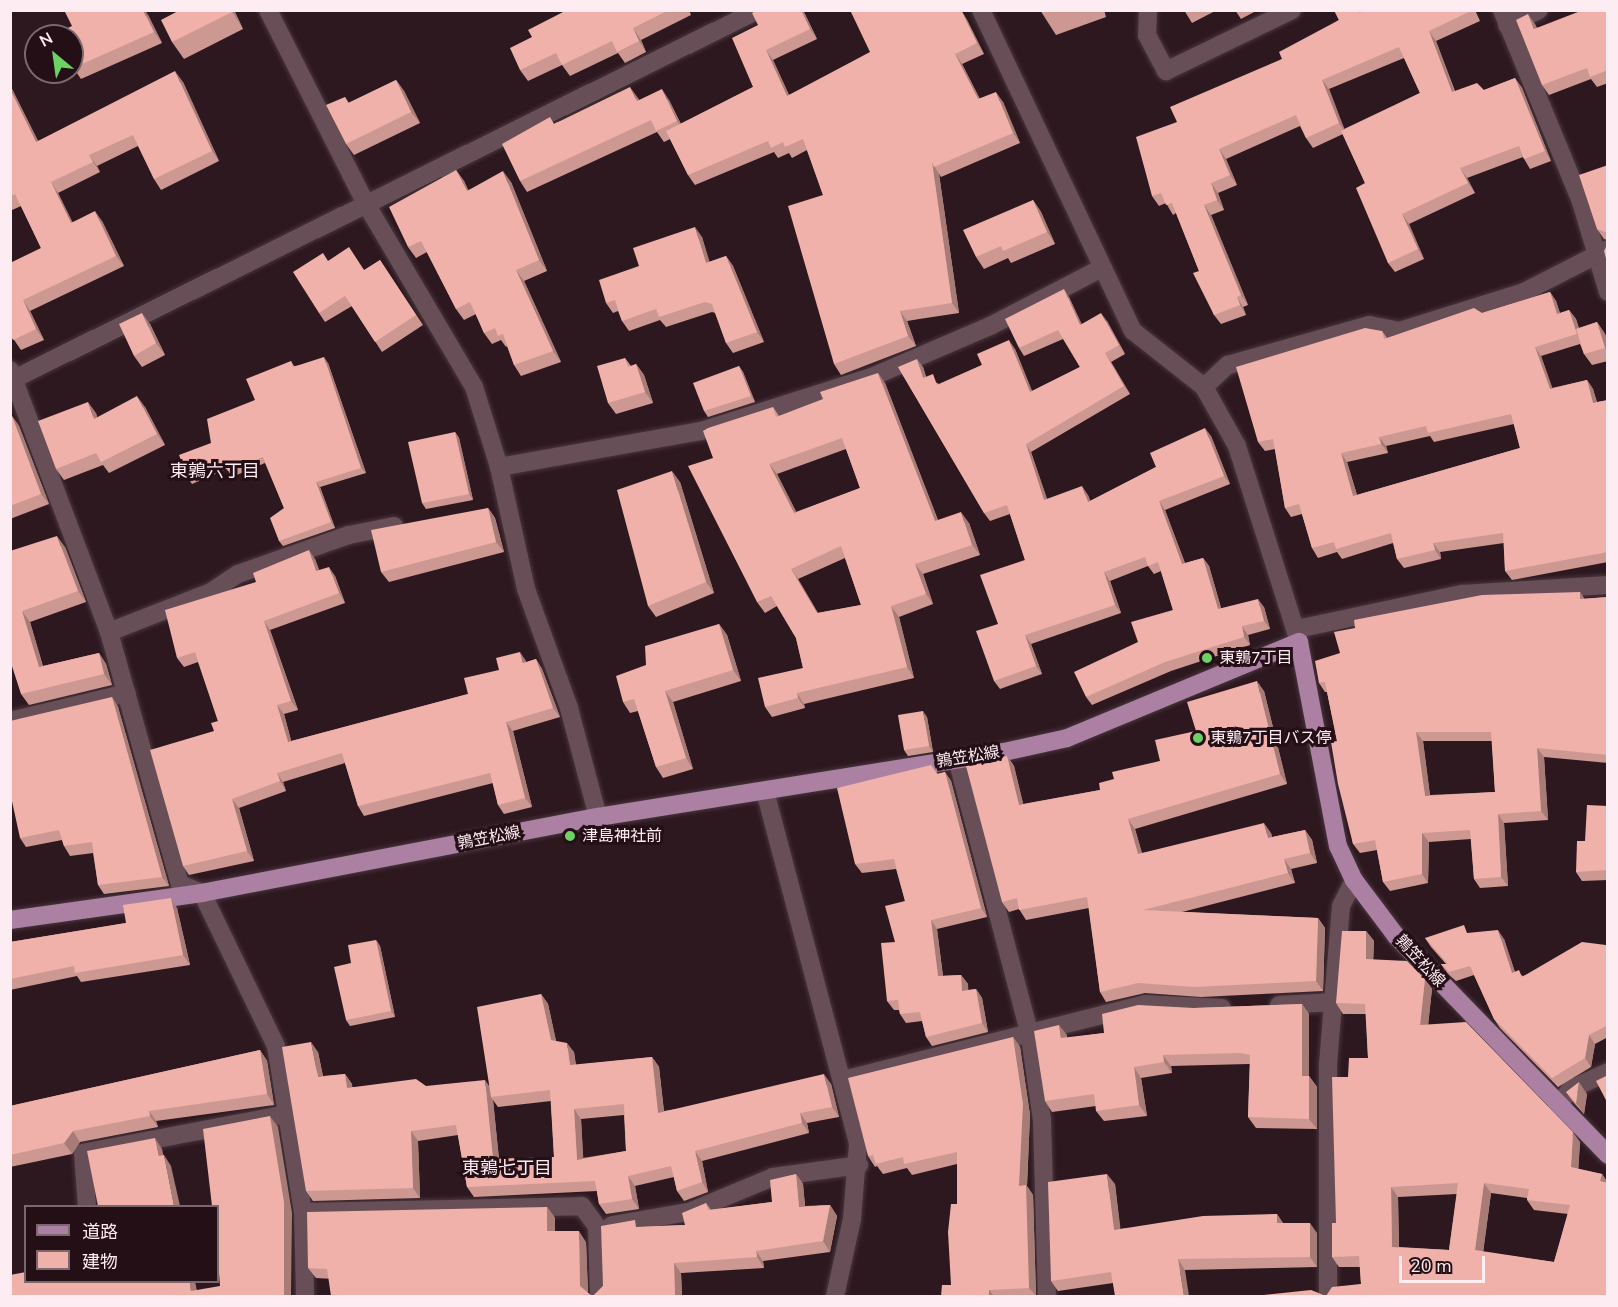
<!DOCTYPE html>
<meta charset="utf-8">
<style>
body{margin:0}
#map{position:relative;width:1618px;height:1307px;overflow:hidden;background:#2e1820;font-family:"Nunito Sans","Noto Sans JP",sans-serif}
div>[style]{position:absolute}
.roads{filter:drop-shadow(0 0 2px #48373d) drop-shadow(0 0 2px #48373d)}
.minor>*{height:18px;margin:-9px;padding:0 9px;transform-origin:9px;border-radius:9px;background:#684e56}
.major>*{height:18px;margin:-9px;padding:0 9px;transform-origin:9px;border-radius:9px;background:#ac80a3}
.wall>*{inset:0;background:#ce9892}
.shaded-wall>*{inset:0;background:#a77c77}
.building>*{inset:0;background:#efb1aa}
.dots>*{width:16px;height:16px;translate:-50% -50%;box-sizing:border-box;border:3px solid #240f17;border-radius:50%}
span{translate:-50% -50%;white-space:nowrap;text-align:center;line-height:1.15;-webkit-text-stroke:6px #240f17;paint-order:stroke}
.poi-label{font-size:16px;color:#fdecf1}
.left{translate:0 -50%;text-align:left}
.street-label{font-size:16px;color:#fdecf1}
.neighbourhood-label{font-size:18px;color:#fdecf1}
.frame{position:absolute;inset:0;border:12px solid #fdecf1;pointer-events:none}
.legend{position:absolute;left:24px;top:1205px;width:195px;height:78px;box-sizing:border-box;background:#240f17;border:2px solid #7b676e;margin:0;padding:8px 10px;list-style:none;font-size:18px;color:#fdecf1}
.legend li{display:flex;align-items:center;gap:12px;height:30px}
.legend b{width:30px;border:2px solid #7b676e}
.north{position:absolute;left:24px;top:24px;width:60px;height:60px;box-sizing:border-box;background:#240f17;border:2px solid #7b676e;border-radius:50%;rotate:331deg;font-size:16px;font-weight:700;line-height:24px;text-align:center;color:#fdecf1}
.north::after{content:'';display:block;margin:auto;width:21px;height:27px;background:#6cd362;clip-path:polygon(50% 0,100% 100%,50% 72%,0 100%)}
.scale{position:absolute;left:1399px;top:1256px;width:86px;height:27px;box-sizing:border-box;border:3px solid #fdecf1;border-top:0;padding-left:8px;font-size:18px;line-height:21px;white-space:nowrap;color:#fdecf1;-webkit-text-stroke:4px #240f17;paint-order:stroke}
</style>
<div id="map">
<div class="roads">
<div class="minor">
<div style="left:268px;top:10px;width:215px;rotate:63.2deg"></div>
<div style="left:365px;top:202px;width:215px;rotate:59.5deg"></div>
<div style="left:474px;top:387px;width:84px;rotate:72.6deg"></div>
<div style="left:499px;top:467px;width:125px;rotate:77.5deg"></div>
<div style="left:526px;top:589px;width:127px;rotate:70.1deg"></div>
<div style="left:569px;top:708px;width:113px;rotate:75.1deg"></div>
<div style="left:981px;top:10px;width:355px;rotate:64.7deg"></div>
<div style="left:1133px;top:331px;width:90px;rotate:38.3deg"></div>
<div style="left:1204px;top:387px;width:68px;rotate:60.8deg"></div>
<div style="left:1237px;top:446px;width:206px;rotate:72.4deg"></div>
<div style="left:1148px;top:10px;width:25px;rotate:92deg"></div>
<div style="left:1147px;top:35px;width:41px;rotate:62.2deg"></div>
<div style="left:1166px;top:71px;width:140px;rotate:-25.8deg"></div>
<div style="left:1502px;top:10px;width:208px;rotate:67.6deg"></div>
<div style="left:1581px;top:202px;width:94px;rotate:73.3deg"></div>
<div style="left:1507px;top:25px;width:35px;rotate:-25deg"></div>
<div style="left:10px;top:370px;width:280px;rotate:69.3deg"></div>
<div style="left:109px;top:632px;width:262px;rotate:74.3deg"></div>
<div style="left:180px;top:884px;width:24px;rotate:22deg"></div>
<div style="left:202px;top:893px;width:170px;rotate:64.2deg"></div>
<div style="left:276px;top:1046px;width:168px;rotate:80.8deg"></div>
<div style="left:303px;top:1212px;width:84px;rotate:88.6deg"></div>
<div style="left:14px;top:379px;width:830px;rotate:-26.38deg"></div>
<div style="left:1204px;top:387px;width:33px;rotate:-43deg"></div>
<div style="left:1228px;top:365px;width:147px;rotate:-15.8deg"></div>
<div style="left:1369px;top:325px;width:31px;rotate:11deg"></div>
<div style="left:1399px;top:331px;width:131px;rotate:-17.3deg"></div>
<div style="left:1524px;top:292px;width:94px;rotate:-27.1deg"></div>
<div style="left:499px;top:467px;width:205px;rotate:-10.1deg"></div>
<div style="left:701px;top:431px;width:182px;rotate:-17.6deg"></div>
<div style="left:874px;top:376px;width:126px;rotate:-23.3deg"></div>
<div style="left:990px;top:326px;width:124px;rotate:-27.4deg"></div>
<div style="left:1297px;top:629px;width:169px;rotate:-12deg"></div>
<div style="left:1462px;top:594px;width:146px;rotate:-3.5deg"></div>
<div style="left:109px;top:632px;width:110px;rotate:-21.4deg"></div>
<div style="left:211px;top:592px;width:32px;rotate:-34deg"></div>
<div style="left:238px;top:574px;width:118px;rotate:-19.4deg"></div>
<div style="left:349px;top:535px;width:46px;rotate:-11.3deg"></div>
<div style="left:10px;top:721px;width:120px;rotate:-13.5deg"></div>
<div style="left:957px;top:759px;width:281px;rotate:75.2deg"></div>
<div style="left:1029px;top:1031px;width:90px;rotate:81.7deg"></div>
<div style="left:1042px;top:1120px;width:176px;rotate:88.4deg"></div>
<div style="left:765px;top:791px;width:365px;rotate:75.2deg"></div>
<div style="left:858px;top:1144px;width:75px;rotate:94.6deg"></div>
<div style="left:852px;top:1219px;width:79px;rotate:102.4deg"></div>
<div style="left:1279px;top:1005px;width:56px;rotate:-3.1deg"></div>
<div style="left:843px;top:1080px;width:311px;rotate:-14.1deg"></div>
<div style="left:1145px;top:1004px;width:77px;rotate:3deg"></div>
<div style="left:1557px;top:1106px;width:22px;rotate:-51deg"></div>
<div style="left:1571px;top:1089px;width:41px;rotate:-24.7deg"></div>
<div style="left:87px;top:1206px;width:53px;rotate:-94.3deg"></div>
<div style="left:83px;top:1153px;width:208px;rotate:-10.8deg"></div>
<div style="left:303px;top:1212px;width:279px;rotate:-1.2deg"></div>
<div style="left:582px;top:1206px;width:26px;rotate:54deg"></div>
<div style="left:597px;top:1227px;width:69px;rotate:88.3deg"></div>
<div style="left:612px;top:1225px;width:78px;rotate:-9.6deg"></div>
<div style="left:689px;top:1212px;width:91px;rotate:-22.6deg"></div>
<div style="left:773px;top:1177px;width:87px;rotate:-7.9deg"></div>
<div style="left:1328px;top:1296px;width:232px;rotate:-90deg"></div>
<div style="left:1328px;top:1064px;width:159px;rotate:-85.3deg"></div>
<div style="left:1341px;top:906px;width:29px;rotate:-63deg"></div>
</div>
<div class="major">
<div style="left:10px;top:920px;width:194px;rotate:-8deg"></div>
<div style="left:202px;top:893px;width:403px;rotate:-10.9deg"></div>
<div style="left:598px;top:817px;width:411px;rotate:-9.1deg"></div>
<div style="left:1004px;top:752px;width:65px;rotate:-12.5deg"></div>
<div style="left:1067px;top:738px;width:251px;rotate:-22.5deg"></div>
<div style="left:1299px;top:642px;width:208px;rotate:79.2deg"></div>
<div style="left:1338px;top:846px;width:38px;rotate:65deg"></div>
<div style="left:1354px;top:880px;width:70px;rotate:53.1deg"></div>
<div style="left:1396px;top:936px;width:305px;rotate:45.9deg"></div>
</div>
</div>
<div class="wall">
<div style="clip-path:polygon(180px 10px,234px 10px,243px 29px,184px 59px,172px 42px)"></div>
<div style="clip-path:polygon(567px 10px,689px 10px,691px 15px,641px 40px,646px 52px,625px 63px,618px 53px,570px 76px,562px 65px,528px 81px,520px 70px,532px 37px)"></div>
<div style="clip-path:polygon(758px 10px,803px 10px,817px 39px,773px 60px,789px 95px,956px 12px,961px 10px,967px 20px,984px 54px,962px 64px,980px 99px,1003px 102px,1020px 143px,941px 177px,939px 174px,959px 313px,907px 321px,916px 346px,841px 375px,834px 364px,823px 195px,807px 150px,792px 158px,789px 153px,778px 158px,774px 152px,695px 185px,688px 175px,670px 139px,664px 142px,657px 132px,527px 192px,520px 181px,555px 123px,638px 98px,639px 100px,669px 100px,681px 124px,753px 87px,758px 25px)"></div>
<div style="clip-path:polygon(1040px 10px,1104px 10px,1106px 17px,1056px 35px)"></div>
<div style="clip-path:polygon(1184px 10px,1217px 10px,1192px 23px)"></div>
<div style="clip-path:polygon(1235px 10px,1258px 10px,1241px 19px)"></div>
<div style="clip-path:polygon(evenodd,1334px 10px,1360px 10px,1361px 12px,1475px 10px,1480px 21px,1436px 41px,1455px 91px,1484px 90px,1515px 78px,1522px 88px,1551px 161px,1530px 169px,1523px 157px,1467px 178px,1475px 193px,1409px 224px,1424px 259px,1395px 272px,1388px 263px,1365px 183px,1343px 134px,1313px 148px,1306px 138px,1300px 126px,1226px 159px,1237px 185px,1218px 193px,1224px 210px,1211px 215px,1248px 305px,1243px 307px,1246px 315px,1221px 324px,1214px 315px,1199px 271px,1176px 213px,1173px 215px,1166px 203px,1159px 206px,1152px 196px,1177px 122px,1282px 59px,1339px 20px,1334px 10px,1404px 58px,1420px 93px,1344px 129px,1329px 89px,1404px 58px)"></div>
<div style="clip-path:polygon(1608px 10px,1608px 83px,1597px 87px,1591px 79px,1549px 95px,1542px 85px,1535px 24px,1537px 28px)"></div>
<div style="clip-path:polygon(148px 15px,162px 43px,81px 79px,72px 66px)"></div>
<div style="clip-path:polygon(396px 80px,404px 91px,420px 123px,354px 155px,346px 144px,345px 97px,349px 103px)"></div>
<div style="clip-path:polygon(183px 82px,219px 161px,161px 190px,154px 179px,138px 146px,97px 166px,100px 172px,58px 193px,72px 222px,102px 221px,124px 266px,30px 311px,44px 340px,21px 350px,10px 334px,41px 248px,21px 206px,10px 211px,10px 85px,38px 141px)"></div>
<div style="clip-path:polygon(1608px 165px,1608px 240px,1604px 239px,1597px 229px)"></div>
<div style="clip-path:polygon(456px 170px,464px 181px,468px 190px,511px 182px,547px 271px,524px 281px,561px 362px,521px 376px,514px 365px,507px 346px,506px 347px,501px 340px,492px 344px,484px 333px,476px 314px,464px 320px,456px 309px,427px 252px,416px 258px,408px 247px)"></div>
<div style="clip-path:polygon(1033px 200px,1041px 212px,1055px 244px,1011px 263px,1008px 258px,984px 269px,976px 257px)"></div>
<div style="clip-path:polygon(702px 237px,709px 262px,726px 256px,733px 266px,764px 342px,733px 353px,726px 343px,715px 313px,712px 312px,666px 327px,660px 320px,629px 331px,622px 321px,618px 311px,613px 313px,606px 303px,639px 266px)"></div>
<div style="clip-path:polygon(329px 260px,365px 270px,380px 260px,423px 325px,382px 352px,352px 306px,325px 322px,319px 313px)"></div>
<div style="clip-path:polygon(evenodd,1550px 292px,1556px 301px,1560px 313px,1569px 310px,1576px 319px,1579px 328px,1597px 322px,1605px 334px,1608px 342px,1608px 361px,1592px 365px,1584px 354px,1580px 344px,1541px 356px,1552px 388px,1587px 380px,1593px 389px,1597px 402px,1608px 400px,1608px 562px,1512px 580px,1505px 571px,1504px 543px,1440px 552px,1441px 559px,1404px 568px,1397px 559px,1393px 543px,1342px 559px,1337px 552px,1318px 558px,1312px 548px,1302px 514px,1291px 517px,1285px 508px,1275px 449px,1265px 451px,1258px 442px,1382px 331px,1387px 338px,1482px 313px,1550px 292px,1514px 424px,1520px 448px,1357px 495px,1347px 462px,1388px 453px,1386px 446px,1430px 436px,1434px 442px,1514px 424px)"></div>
<div style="clip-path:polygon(1069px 297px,1081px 324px,1107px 321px,1125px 354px,1111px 362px,1130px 394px,1031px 452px,1047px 499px,1088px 495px,1090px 501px,1156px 467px,1211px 436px,1230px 484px,1165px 510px,1185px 563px,1203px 558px,1209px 566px,1221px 608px,1264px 607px,1270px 629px,1248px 635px,1250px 645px,1171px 671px,1092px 705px,1086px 697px,1138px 642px,1173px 610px,1161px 571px,1154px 574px,1148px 566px,1110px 581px,1121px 613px,1031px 644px,1042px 674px,1000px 689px,994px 681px,998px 624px,1025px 560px,1010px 514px,990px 521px,984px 513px,898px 367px,923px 367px,926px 377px,939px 384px,982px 365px,1015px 349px,1032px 391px,1080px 367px,1063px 339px,1024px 356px,1019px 348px)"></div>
<div style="clip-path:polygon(150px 324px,165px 355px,142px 367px,134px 356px)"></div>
<div style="clip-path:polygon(625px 358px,631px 366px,636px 364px,644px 375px,653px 403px,616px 414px,608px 403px)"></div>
<div style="clip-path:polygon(291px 361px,294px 366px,328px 363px,366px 473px,320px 487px,335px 528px,283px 546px,279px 541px,284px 508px,265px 463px,232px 477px,227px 469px,192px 484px,188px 478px,211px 443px,255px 400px)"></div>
<div style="clip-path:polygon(739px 366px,743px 372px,755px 402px,708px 417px,704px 411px)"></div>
<div style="clip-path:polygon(evenodd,885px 383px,938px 520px,969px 523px,980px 555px,923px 574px,933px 604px,899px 617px,914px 678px,804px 704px,805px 708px,772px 717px,765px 707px,803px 668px,796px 638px,777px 606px,765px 613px,757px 602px,773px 407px,779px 416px,885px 383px,846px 449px,860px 488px,796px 512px,777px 474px,846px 449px,885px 383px,845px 558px,861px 605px,818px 613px,798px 579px,845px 558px)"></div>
<div style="clip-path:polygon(145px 407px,165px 445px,109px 473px,103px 465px,64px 480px,56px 469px,96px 413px,97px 418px)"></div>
<div style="clip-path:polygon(10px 416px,12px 416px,19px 426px,49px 504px,10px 519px)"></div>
<div style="clip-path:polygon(455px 432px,459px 438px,473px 500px,426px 509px,422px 503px)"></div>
<div style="clip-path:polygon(680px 482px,714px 593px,656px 617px,648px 606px)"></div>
<div style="clip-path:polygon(488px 508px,495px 518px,504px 552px,389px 582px,381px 572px)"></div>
<div style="clip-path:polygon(65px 547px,86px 602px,30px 622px,43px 666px,99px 653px,106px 664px,112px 685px,29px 705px,21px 694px,10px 551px)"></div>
<div style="clip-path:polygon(315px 559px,319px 570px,335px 576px,345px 603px,270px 630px,298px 710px,284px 714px,291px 741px,468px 694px,527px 662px,536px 659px,542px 669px,560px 717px,513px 731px,532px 807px,504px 814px,498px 805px,493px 783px,364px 816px,358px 806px,345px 763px,283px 782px,286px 791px,239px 808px,254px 861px,189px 875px,183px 866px,214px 731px,218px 721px,198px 662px,184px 667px,177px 658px,256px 582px)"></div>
<div style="clip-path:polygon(evenodd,1580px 592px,1584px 599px,1608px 597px,1608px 763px,1544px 757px,1548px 820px,1504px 823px,1508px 886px,1480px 888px,1474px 879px,1471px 839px,1429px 842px,1428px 883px,1390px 891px,1383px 882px,1377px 850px,1360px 853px,1353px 844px,1337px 741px,1327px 692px,1325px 692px,1319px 683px,1580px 592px,1423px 741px,1492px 741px,1495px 792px,1430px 795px,1423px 741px)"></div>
<div style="clip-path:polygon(719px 624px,727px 635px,741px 681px,673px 702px,693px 769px,663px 778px,656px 767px,638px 711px,630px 713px,623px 702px,646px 665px)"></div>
<div style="clip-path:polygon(1264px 691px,1287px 784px,1135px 829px,1142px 853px,1271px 833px,1272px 837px,1305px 830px,1312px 840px,1317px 863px,1291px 869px,1295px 883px,1182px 912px,1318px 918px,1325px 928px,1323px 991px,1201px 997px,1145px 993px,1106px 1002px,1100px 992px,1089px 908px,1026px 920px,1019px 909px,1009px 912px,1002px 902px,1007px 756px,1014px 766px,1023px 804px,1100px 790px,1114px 779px,1160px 761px,1196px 731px)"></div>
<div style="clip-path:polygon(112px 697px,118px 707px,169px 886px,104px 894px,98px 885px,93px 853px,70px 856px,64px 846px,62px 840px,26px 847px,20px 838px)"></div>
<div style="clip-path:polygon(927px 717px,933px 752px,908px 756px,904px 750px)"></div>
<div style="clip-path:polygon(931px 765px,938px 774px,945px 772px,951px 781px,987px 917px,937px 929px,943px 976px,961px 975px,968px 984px,968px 990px,976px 989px,982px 998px,988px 1032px,932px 1046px,926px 1037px,922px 1021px,906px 1023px,900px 1014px,899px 1010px,894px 1010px,887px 1001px,895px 942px,905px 901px,896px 869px,862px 873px,855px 864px)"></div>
<div style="clip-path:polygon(1608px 806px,1608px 880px,1582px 881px,1576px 872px,1585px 841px)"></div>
<div style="clip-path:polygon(177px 908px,190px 965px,81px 982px,77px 976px,10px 990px,10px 942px,126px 923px)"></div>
<div style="clip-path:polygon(1608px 929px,1608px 1037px,1595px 1044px,1591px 1067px,1558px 1087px,1500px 1028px,1494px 1019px,1474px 975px,1456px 981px,1447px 973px,1441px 964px,1446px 964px,1431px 947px,1425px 938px,1469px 933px,1504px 939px,1515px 972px,1523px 976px,1606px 945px)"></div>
<div style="clip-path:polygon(evenodd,1366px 931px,1374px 941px,1373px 960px,1425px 979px,1432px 989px,1428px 1025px,1580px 1142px,1578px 1169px,1602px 1174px,1608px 1183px,1608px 1296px,1254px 1296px,1326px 1296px,1361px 1284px,1360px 1267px,1339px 1267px,1332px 1257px,1336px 1223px,1348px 1077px,1368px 1058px,1366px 1014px,1343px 1014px,1336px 1003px,1366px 931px,1491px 1193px,1527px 1198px,1527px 1200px,1534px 1210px,1568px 1214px,1554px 1262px,1483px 1252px,1491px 1193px,1366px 931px,1457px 1194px,1449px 1250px,1399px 1247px,1398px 1197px,1457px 1194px)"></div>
<div style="clip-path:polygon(376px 940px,380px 946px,395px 1017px,350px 1026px,346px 1020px,351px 963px)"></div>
<div style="clip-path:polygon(evenodd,541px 994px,548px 1004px,556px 1041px,574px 1052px,576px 1065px,652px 1057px,659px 1067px,664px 1111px,831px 1084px,839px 1117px,807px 1123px,809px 1133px,702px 1161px,708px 1192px,684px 1201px,677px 1191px,674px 1177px,635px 1186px,639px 1209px,606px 1214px,599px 1204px,597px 1191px,474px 1197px,467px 1187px,458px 1135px,418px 1141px,420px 1198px,313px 1201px,306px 1191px,318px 1052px,323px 1076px,345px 1074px,352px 1084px,352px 1087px,490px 1086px,541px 994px,493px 1100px,498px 1107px,551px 1101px,554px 1157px,499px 1159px,493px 1100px,541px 994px,624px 1115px,626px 1151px,583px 1158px,581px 1119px,624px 1115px)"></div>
<div style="clip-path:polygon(1302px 1004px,1309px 1014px,1309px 1076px,1317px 1087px,1317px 1129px,1256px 1128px,1248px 1117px,1250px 1064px,1248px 1064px,1171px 1066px,1172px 1073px,1141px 1078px,1147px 1116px,1104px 1121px,1096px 1111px,1096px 1106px,1052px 1112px,1045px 1101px,1067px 1035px,1067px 1038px,1104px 1033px,1194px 1008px)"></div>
<div style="clip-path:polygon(1013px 1037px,1020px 1047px,1030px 1115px,1027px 1186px,1033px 1195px,1036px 1296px,941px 1296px,951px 1285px,957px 1204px,957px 1164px,912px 1175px,907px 1168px,883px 1174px,877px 1166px,875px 1167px,868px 1156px)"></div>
<div style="clip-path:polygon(260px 1050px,267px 1061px,274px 1105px,156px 1121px,158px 1127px,80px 1142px,72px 1154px,10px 1167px,10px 1106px)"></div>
<div style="clip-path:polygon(1566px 1092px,1587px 1094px,1584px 1114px,1574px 1103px)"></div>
<div style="clip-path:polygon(796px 1174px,803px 1184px,805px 1206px,830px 1205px,837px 1216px,830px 1252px,763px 1261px,764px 1268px,681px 1273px,682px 1296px,593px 1296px,603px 1286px,640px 1227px,685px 1225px,706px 1203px,711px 1210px,772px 1202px)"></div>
<div style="clip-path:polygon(1115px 1184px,1120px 1229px,1277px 1214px,1283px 1223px,1317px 1233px,1317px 1267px,1185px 1270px,1113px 1283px,1058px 1291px,1051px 1281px)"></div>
<div style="clip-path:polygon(547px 1207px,555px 1218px,555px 1231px,586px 1242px,588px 1293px,316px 1278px,308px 1268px)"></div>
</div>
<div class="shaded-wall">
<div style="clip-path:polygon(143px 10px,145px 10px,148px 15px,162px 43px,154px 32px)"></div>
<div style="clip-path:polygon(231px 10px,234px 10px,243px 29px)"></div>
<div style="clip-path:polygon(801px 10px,803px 10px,817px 39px,810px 29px)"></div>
<div style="clip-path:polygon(961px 10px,967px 20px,984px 54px,977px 43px)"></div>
<div style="clip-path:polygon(1528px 14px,1535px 24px,1541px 39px,1534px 29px)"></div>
<div style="clip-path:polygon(633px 28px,641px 40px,646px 52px,639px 41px)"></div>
<div style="clip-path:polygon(1429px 31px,1436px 41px,1458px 102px,1452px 92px)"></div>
<div style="clip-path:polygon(766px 50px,773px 60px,794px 106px,787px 96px)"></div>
<div style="clip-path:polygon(955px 54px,962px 64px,985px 110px,978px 99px)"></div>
<div style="clip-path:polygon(175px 71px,183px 82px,219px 161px,212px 151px)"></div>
<div style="clip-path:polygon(1515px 78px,1522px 88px,1551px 161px,1545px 151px)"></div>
<div style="clip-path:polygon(396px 80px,404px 91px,420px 123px,411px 112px)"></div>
<div style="clip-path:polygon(1322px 80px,1329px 89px,1346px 133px,1339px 123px)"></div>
<div style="clip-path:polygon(10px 85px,44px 153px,36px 142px,10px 89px)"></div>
<div style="clip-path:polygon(630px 87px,638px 98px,645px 112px,637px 101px)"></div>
<div style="clip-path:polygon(662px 89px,669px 100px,684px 132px,677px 121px)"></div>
<div style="clip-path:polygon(996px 92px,1003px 102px,1020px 143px,1013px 133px)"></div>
<div style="clip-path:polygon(1219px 149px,1226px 159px,1237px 185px,1230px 175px)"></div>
<div style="clip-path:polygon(89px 155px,97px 166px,100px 172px,93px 162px)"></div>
<div style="clip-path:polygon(932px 162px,939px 174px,959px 313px,952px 303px)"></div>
<div style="clip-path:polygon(1460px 168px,1467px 178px,1475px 193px,1468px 183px)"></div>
<div style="clip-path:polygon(456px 170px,464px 181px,474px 202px,467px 191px)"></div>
<div style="clip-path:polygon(503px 171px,511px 182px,547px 271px,539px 260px)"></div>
<div style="clip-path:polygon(51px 182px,58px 193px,78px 233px,71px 223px)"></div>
<div style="clip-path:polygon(1211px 183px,1218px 193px,1224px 210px,1217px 200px)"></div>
<div style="clip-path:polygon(1033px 200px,1041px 212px,1055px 244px,1047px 232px)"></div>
<div style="clip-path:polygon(1204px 205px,1211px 215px,1248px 305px,1241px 295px)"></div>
<div style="clip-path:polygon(95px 211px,102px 221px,124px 266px,116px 256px)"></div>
<div style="clip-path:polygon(1402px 214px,1409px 224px,1424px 259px,1418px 249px)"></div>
<div style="clip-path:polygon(695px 227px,702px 237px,713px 273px,706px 263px)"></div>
<div style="clip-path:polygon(726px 256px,733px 266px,764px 342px,757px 332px)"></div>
<div style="clip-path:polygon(516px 270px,524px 281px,561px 362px,553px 351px)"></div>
<div style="clip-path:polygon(1064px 289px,1069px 297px,1086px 333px,1080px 325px)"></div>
<div style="clip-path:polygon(1550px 292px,1556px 301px,1563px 324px,1557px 314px)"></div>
<div style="clip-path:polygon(1237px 297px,1243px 307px,1246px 315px,1240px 305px)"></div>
<div style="clip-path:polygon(23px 300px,30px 311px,44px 340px,36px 329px)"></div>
<div style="clip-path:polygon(1569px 310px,1576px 319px,1583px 343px,1577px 334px)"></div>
<div style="clip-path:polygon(900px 311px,907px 321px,916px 346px,908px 336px)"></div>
<div style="clip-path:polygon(142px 313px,150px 324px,165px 355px,156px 343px)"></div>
<div style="clip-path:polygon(1101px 313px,1107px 321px,1125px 354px,1119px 345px)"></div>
<div style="clip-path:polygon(1597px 322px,1605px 334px,1608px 342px,1608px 351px,1605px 348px)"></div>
<div style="clip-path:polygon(1009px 340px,1015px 349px,1036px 401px,1030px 392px)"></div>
<div style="clip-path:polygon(1535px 347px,1541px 356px,1556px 398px,1550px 389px)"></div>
<div style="clip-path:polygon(1105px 353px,1111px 362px,1130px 394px,1124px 386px)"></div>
<div style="clip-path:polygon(324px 357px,328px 363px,366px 473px,361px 468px)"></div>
<div style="clip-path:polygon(917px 359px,923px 367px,929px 386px,923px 378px)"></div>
<div style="clip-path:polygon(636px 364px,644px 375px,653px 403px,645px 392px)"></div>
<div style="clip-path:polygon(739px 366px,743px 372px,755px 402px,751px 396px)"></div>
<div style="clip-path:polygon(878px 373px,885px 383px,942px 532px,935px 521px)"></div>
<div style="clip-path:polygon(1587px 380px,1593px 389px,1599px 412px,1593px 403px)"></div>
<div style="clip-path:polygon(137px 396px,145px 407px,165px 445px,157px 434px)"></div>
<div style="clip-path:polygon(88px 402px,96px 413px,102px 431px,94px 419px)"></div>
<div style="clip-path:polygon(12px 416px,19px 426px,49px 504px,41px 494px)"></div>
<div style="clip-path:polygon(1205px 428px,1211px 436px,1230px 484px,1224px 476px)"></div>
<div style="clip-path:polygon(455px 432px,459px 438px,473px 500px,469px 494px)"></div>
<div style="clip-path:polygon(1379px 437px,1386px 446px,1388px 453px,1381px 444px)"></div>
<div style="clip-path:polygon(1026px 444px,1031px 452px,1050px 508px,1044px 500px)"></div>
<div style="clip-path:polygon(1341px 453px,1347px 462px,1360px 505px,1353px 496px)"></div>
<div style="clip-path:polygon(769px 464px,777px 474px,802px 523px,794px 513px)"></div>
<div style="clip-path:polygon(672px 471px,680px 482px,714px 593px,706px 582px)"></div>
<div style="clip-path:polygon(316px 482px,320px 487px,335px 528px,331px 522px)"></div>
<div style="clip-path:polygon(1082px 486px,1088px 495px,1094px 510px,1088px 502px)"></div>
<div style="clip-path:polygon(1159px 501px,1165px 510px,1188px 573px,1182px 564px)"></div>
<div style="clip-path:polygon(488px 508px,495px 518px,504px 552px,496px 542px)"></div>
<div style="clip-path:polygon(961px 512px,969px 523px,980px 555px,972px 545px)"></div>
<div style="clip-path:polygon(57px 536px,65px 547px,86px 602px,78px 591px)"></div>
<div style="clip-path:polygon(1433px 543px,1440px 552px,1441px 559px,1435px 550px)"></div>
<div style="clip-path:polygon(309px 550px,315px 559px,323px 580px,316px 571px)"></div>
<div style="clip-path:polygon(1203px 558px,1209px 566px,1224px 618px,1218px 609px)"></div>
<div style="clip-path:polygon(915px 564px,923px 574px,933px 604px,926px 594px)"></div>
<div style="clip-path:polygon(329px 567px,335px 576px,345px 603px,339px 593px)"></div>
<div style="clip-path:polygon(791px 569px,798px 579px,824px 624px,817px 613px)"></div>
<div style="clip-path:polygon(1104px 572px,1110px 581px,1121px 613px,1115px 605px)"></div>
<div style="clip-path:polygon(1580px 592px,1586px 601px,1580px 599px)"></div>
<div style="clip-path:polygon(1258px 599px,1264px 607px,1270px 629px,1264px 621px)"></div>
<div style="clip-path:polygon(891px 606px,899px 617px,914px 678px,907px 667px)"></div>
<div style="clip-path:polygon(22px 611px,30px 622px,46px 678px,39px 667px)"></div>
<div style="clip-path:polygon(264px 621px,270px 630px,298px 710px,291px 701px)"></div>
<div style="clip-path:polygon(719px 624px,727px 635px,741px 681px,733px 670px)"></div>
<div style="clip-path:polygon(1242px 626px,1248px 635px,1250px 645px,1244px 637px)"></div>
<div style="clip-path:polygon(1025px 635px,1031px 644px,1042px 674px,1036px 666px)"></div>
<div style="clip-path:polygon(520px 652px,526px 661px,529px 672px,523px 663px)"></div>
<div style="clip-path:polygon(99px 653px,106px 664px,112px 685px,104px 674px)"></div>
<div style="clip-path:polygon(536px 659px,542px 669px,560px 717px,553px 708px)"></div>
<div style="clip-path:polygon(1257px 681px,1264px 691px,1287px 784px,1280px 774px)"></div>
<div style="clip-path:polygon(665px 691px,673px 702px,693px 769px,686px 758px)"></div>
<div style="clip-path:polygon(797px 693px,804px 704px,805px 708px,798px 698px)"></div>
<div style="clip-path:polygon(112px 697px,118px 707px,169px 886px,162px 877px)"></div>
<div style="clip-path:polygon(277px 705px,284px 714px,294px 751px,288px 742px)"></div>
<div style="clip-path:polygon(923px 711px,927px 717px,933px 752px,929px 746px)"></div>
<div style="clip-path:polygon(506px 722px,513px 731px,532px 807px,525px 798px)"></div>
<div style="clip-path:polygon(1416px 732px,1423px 741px,1431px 805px,1425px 796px)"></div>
<div style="clip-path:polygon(1537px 748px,1544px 757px,1548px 820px,1541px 811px)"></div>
<div style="clip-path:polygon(1007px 756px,1014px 766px,1026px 815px,1019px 805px)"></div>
<div style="clip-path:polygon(945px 772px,951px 781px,987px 917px,981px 908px)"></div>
<div style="clip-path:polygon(277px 773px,283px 782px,286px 791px,280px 781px)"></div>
<div style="clip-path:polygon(232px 799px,239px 808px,254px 861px,247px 851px)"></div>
<div style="clip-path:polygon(1498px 814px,1504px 823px,1508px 886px,1501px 877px)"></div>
<div style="clip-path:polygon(1128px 819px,1135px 829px,1145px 864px,1138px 854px)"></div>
<div style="clip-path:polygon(1264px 823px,1271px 833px,1275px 848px,1268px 838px)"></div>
<div style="clip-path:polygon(1305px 830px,1312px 840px,1317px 863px,1310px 853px)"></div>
<div style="clip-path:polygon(1422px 833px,1429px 842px,1428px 883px,1422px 874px)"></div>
<div style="clip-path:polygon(1284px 859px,1291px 869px,1295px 883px,1288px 873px)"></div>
<div style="clip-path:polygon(171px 898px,177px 908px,190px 965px,183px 955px)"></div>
<div style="clip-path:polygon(1318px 918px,1325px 928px,1323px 991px,1316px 981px)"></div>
<div style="clip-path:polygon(931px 920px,937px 929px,944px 985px,938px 976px)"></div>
<div style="clip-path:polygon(1498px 930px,1504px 939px,1518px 982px,1512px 973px)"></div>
<div style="clip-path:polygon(1366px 931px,1374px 941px,1373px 970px,1366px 959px)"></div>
<div style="clip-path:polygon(376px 940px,380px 946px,395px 1017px,391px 1011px)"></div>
<div style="clip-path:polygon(961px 975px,968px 984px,969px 1000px,962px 991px)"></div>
<div style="clip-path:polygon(1425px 979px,1432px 989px,1427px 1035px,1420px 1025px)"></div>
<div style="clip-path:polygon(976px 989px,982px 998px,988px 1032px,982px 1023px)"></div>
<div style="clip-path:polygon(541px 994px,548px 1004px,558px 1050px,551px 1040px)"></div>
<div style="clip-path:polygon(1302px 1004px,1309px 1014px,1309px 1076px,1317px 1087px,1317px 1129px,1309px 1119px,1302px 1076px)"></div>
<div style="clip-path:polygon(1059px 1025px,1067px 1035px,1068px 1049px,1061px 1038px)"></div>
<div style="clip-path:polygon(1589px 1035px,1595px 1044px,1591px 1067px,1585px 1058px)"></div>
<div style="clip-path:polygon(1013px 1037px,1020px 1047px,1030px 1115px,1027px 1186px,1033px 1195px,1036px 1296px,1029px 1288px,1019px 1186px)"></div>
<div style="clip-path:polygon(311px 1042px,318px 1052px,325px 1087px,318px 1077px)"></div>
<div style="clip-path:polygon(567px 1043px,574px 1052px,577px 1075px,570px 1065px)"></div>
<div style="clip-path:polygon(260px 1050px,267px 1061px,274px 1105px,267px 1094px)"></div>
<div style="clip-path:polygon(1163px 1055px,1171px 1066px,1172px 1073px,1164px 1062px)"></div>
<div style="clip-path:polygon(652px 1057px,659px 1067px,665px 1123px,658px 1113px)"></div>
<div style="clip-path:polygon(1134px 1067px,1141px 1078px,1147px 1116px,1139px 1105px)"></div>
<div style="clip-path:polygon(345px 1074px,352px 1084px,354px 1098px,347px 1088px)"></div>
<div style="clip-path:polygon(824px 1074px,831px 1084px,839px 1117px,832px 1107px)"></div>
<div style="clip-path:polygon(485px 1080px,492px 1090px,491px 1097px,493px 1100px,500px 1169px,493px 1159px)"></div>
<div style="clip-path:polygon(1579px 1082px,1587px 1094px,1584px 1114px,1576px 1103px)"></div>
<div style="clip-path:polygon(574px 1109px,581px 1119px,584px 1170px,577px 1160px)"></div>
<div style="clip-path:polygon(149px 1111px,156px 1121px,158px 1127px,150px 1116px)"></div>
<div style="clip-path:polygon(800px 1113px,807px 1123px,809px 1133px,802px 1123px)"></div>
<div style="clip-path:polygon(270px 1116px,278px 1127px,292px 1213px,291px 1296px,284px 1296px)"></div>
<div style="clip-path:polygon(73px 1131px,80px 1142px,72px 1154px,64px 1143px)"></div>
<div style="clip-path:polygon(411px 1131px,418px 1141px,420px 1198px,413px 1188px)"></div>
<div style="clip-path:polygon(1573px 1132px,1580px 1142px,1578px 1177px,1571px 1167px)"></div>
<div style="clip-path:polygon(155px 1138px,162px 1149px,166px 1167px,159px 1156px)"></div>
<div style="clip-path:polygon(695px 1151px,702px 1161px,708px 1192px,702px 1182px)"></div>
<div style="clip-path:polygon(164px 1155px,171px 1166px,180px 1206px,174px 1206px)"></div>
<div style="clip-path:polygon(796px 1174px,803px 1184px,806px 1217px,799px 1207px)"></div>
<div style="clip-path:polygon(1107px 1174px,1115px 1184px,1122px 1241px,1114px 1230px)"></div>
<div style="clip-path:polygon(1602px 1174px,1608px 1183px,1600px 1181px)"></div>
<div style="clip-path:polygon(628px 1176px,635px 1186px,639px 1209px,632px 1199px)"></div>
<div style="clip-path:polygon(1484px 1183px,1491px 1193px,1482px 1261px,1475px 1250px)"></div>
<div style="clip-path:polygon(1391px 1187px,1398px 1197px,1399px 1257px,1392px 1247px)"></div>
<div style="clip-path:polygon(830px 1205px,837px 1216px,830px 1252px,823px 1241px)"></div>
<div style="clip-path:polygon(547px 1207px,555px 1218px,555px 1242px,547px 1231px)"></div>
<div style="clip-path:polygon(1277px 1214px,1284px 1225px,1277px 1223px)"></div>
<div style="clip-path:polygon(1310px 1223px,1317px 1233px,1317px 1267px,1310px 1257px)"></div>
<div style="clip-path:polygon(579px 1231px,586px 1242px,588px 1296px,580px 1286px)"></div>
<div style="clip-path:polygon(756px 1251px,763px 1261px,764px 1268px,757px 1257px)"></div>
<div style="clip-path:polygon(1178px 1259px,1185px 1270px,1189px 1296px,1184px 1296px)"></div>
<div style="clip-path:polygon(674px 1263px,681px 1273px,682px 1296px,675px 1296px)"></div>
<div style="clip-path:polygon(190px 1281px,195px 1281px,198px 1296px,191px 1291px)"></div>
<div style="clip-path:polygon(989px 1290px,994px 1296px,989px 1296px)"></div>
</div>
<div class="building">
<div style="clip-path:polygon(64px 10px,143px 10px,154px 32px,73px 68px,72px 66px,72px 36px,56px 36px,55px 34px,72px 26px)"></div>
<div style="clip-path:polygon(180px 10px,231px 10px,232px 12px,172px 42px,161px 20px)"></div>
<div style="clip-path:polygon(567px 10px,669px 10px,633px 28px,639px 41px,617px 52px,612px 41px,562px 65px,556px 53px,520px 70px,510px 48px,532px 37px,528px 30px)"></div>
<div style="clip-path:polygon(758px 10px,801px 10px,810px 29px,766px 50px,787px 96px,870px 52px,850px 10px,953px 10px,954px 12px,961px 10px,977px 43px,955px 54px,978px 99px,996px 92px,1013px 133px,934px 167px,932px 162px,952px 303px,900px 311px,908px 336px,834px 364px,788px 206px,823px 195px,803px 139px,785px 147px,783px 142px,771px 148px,768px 141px,688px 175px,666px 131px,753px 87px,732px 38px,758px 25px,752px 13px)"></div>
<div style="clip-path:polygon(1334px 10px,1358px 10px,1359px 13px,1367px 10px,1473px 10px,1429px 31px,1452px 92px,1477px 83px,1484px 90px,1515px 78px,1545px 151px,1524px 159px,1519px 146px,1460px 168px,1468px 183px,1402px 214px,1418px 249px,1388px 263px,1356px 188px,1365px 183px,1341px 131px,1420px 93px,1399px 47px,1322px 80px,1339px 123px,1306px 138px,1296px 115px,1219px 149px,1230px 175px,1211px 183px,1217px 200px,1204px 205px,1241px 295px,1237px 297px,1240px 305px,1214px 315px,1193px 273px,1199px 271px,1172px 203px,1166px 205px,1161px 193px,1152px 196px,1136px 137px,1177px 122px,1170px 107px,1282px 59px,1279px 52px,1339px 20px)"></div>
<div style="clip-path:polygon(1583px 10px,1608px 10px,1608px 70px,1590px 77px,1587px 68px,1542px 85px,1516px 20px,1528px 14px,1534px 29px)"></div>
<div style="clip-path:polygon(175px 71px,212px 151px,154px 179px,133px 135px,89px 155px,93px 162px,51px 182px,71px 223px,95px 211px,116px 256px,23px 300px,36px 329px,13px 340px,10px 334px,10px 263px,41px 248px,15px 194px,10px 197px,10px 89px,36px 142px)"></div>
<div style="clip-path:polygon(396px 80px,411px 112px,346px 144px,326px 105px,345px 97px,348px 103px)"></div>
<div style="clip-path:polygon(630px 87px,637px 101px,662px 89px,677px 121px,656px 131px,651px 120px,520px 181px,502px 144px,550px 117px,554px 124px)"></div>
<div style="clip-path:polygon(1608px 165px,1608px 233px,1597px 229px,1579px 175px)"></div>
<div style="clip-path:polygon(456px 170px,467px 191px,503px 171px,539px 260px,516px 270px,553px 351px,514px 365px,503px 334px,498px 336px,495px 328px,484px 333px,470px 302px,456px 309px,421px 241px,408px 247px,389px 207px)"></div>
<div style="clip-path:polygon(1033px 200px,1047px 232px,1003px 251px,1001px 246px,976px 257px,963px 230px)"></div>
<div style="clip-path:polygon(695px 227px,706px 263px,726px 256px,757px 332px,726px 343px,712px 304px,705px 302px,659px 317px,656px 309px,622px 321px,615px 300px,606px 303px,599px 280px,639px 266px,633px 248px)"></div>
<div style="clip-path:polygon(1608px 243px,1608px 266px,1604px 251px)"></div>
<div style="clip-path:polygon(349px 247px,364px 270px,380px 260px,416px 315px,375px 342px,345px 296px,319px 313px,293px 272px,323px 253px,328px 261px)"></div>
<div style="clip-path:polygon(1064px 289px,1080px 325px,1101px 313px,1119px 345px,1105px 353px,1124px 386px,1026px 444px,1044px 500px,1082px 486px,1088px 502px,1156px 467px,1150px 453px,1205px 428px,1224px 476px,1159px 501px,1182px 564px,1203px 558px,1218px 609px,1258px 599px,1264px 621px,1242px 626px,1244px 637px,1165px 662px,1086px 697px,1074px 672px,1138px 642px,1131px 622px,1173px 610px,1158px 562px,1148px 566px,1145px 557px,1104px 572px,1115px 605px,1025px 635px,1036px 666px,994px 681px,976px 631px,998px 624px,980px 575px,1025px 560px,1007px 505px,984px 513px,898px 367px,917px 359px,923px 378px,933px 374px,937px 385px,982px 365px,977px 354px,1009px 340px,1030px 392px,1080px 367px,1058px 330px,1019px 348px,1005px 319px)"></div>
<div style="clip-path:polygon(evenodd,1550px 292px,1557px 314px,1569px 310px,1577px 334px,1535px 347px,1550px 389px,1587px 380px,1593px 403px,1608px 400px,1608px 552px,1505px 571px,1503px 533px,1433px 543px,1435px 550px,1397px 559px,1391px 533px,1336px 549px,1334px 542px,1312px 548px,1299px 504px,1285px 508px,1273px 439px,1258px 442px,1236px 367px,1365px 328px,1382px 331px,1384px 339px,1474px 308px,1482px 313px,1550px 292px,1511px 414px,1520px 448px,1353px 496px,1341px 453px,1381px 444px,1379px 437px,1426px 426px,1428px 433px,1511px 414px)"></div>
<div style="clip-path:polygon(142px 313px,156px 343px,134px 356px,119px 324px)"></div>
<div style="clip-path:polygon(1597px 322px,1605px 348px,1584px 354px,1576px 329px)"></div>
<div style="clip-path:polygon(324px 357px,361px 468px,316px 482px,331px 522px,279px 541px,270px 518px,284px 508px,263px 457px,228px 471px,224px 462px,188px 478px,179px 455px,211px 443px,207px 419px,255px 400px,246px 379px,291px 361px,293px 367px)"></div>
<div style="clip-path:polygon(625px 358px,628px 367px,636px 364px,645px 392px,608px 403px,597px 366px)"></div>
<div style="clip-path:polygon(739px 366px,751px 396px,704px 411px,693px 383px)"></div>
<div style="clip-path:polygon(evenodd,878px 373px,935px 521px,961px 512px,972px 545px,915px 564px,926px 594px,891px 606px,907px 667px,797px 693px,798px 698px,765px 707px,758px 678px,803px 668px,796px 638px,771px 596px,757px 602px,688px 466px,713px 458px,703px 431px,708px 428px,773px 407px,776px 417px,823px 399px,820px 392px,878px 373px,842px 438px,860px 488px,794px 513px,769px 464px,842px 438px,878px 373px,841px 546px,861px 605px,817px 613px,791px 569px,841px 546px)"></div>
<div style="clip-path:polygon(137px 396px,157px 434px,101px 462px,96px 453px,56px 469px,38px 421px,88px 402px,94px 419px)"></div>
<div style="clip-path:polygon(10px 416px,12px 416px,41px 494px,10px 506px)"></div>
<div style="clip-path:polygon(455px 432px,469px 494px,422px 503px,408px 442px)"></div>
<div style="clip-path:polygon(672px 471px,706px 582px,648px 606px,617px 490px)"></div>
<div style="clip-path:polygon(488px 508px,496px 542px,381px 572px,371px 530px)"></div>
<div style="clip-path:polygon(57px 536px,78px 591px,22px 611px,39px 667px,99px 653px,104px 674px,21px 694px,10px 660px,10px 551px)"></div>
<div style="clip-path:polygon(309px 550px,316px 571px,329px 567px,339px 593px,264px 621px,291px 701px,277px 705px,288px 742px,468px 694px,464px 678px,499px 670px,496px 658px,520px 652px,523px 663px,536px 659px,553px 708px,506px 722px,525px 798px,498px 805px,490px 773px,358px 806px,342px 753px,277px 773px,280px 781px,232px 799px,247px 851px,183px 866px,150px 750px,214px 731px,211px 723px,218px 721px,195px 652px,177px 658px,165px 610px,256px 582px,253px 573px)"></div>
<div style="clip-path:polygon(evenodd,1580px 592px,1580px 599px,1608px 597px,1608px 755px,1537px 748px,1541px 811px,1498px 814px,1501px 877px,1474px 879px,1470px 830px,1422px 833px,1422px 874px,1383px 882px,1375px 840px,1353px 844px,1338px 784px,1331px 742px,1337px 741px,1325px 682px,1319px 683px,1315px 661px,1340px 653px,1334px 632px,1355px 628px,1354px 620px,1482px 595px,1580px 592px,1416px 732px,1491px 732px,1495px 792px,1425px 796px,1416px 732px)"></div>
<div style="clip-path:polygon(719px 624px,733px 670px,665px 691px,686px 758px,656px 767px,634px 699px,623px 702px,616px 676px,646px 665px,645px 646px)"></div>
<div style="clip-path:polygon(1257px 681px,1280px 774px,1128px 819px,1138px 854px,1264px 823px,1268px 838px,1305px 830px,1310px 853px,1284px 859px,1288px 873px,1143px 910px,1318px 918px,1316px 981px,1194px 987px,1138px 983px,1100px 992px,1087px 897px,1019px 910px,1017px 898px,1002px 902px,966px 766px,1007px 756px,1019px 805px,1100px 790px,1099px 783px,1114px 779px,1112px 772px,1160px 761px,1155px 740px,1196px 731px,1187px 702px)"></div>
<div style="clip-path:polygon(112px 697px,162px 877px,98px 885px,92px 842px,64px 846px,59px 830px,20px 838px,10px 792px,10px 721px)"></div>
<div style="clip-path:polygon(923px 711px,929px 746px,904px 750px,898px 715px)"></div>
<div style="clip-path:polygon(931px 765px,937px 774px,945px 772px,981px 908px,931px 920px,938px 976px,961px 975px,962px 991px,976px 989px,982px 1023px,926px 1037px,920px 1012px,900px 1014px,898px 1000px,887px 1001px,881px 943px,895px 942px,885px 906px,905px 901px,894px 859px,855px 864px,837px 788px)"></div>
<div style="clip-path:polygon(1587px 805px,1608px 806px,1608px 870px,1576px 872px,1577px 841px,1585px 841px)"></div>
<div style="clip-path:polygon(171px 898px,183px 955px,75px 973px,74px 966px,10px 979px,10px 942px,126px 923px,123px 905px)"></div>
<div style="clip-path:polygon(1464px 925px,1467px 933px,1498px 930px,1512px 973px,1519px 970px,1522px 977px,1582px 942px,1606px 945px,1608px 929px,1608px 1025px,1589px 1035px,1585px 1058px,1552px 1078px,1494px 1019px,1470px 966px,1449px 972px,1441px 964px,1448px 964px,1425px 938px)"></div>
<div style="clip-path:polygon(evenodd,1342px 931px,1366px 931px,1366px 959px,1407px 961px,1425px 979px,1420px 1025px,1466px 1022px,1573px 1132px,1571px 1167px,1602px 1174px,1600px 1181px,1608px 1183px,1608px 1296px,1606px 1295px,1605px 1296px,1254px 1296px,1311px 1290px,1326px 1296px,1332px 1287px,1361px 1284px,1359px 1256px,1332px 1257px,1332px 1223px,1336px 1223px,1332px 1077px,1348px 1077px,1349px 1058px,1368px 1058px,1365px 1004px,1336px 1003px,1342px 931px,1458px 1183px,1449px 1250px,1392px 1247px,1391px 1187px,1458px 1183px,1342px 931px,1484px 1183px,1529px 1189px,1527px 1200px,1570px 1205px,1554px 1262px,1475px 1250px,1484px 1183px)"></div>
<div style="clip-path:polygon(376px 940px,391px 1011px,346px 1020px,334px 967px,351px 963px,348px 945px)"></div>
<div style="clip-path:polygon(evenodd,541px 994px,551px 1040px,567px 1043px,570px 1065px,652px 1057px,658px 1113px,824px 1074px,832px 1107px,800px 1113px,802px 1123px,695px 1151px,702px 1182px,677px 1191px,671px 1166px,628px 1176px,632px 1199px,599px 1204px,595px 1181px,467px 1187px,456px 1125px,411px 1131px,413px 1188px,306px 1191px,282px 1047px,311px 1042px,318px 1077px,345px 1074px,347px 1088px,416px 1079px,426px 1086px,485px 1080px,493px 1159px,554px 1157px,550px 1090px,491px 1097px,477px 1007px,541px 994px,624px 1104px,626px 1151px,577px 1160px,574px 1109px,624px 1104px)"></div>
<div style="clip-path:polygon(1302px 1004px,1302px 1076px,1309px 1076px,1309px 1119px,1248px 1117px,1250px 1055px,1240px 1053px,1163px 1055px,1164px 1062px,1134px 1067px,1139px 1105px,1096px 1111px,1094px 1094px,1045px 1101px,1034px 1031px,1059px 1025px,1061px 1038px,1104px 1033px,1102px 1014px,1138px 1005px,1194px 1008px)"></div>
<div style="clip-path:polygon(1013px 1037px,1023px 1104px,1019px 1186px,1026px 1185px,1029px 1288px,989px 1290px,989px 1296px,941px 1296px,942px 1285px,951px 1285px,948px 1232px,951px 1204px,957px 1204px,957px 1152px,904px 1164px,903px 1157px,876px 1164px,873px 1155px,868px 1156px,848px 1078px)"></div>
<div style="clip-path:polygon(260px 1050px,267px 1094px,149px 1111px,150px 1116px,73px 1131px,64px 1143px,10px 1155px,10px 1106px)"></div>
<div style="clip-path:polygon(1608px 1075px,1608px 1104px,1596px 1081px)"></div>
<div style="clip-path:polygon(1579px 1082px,1576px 1103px,1566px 1092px)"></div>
<div style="clip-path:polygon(270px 1116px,284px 1202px,284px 1296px,10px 1296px,10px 1275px,26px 1272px,26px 1281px,190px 1281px,191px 1291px,220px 1286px,218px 1260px,218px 1206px,212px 1206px,203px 1129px)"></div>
<div style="clip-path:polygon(155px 1138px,159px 1156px,164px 1155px,174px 1206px,98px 1206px,87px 1151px)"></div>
<div style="clip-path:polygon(796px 1174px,799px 1207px,830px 1205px,823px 1241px,756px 1251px,757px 1257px,674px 1263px,675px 1296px,593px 1296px,603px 1286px,601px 1226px,635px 1220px,636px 1227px,685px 1225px,682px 1213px,706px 1203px,708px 1210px,772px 1202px,770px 1180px)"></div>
<div style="clip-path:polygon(1107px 1174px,1114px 1230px,1203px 1216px,1277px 1214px,1277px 1223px,1310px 1223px,1310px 1257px,1178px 1259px,1184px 1296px,1115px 1296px,1111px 1272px,1051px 1281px,1048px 1182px)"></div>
<div style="clip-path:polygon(547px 1207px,547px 1231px,579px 1231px,580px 1286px,592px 1296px,331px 1296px,327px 1269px,308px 1268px,307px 1212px)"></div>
</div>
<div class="dots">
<div style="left:1207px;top:658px;background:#6cd362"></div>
<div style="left:1198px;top:738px;background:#6cd362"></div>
<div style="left:570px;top:836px;background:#6cd362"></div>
</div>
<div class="poi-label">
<span class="left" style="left:1219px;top:658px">東鶉7丁目</span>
<span class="left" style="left:1210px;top:738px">東鶉7丁目バス停</span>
<span class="left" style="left:582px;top:836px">津島神社前</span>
</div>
<div class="street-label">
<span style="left:968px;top:757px;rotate:-9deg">鶉笠松線</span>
<span style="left:489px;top:838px;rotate:-11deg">鶉笠松線</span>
<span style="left:1420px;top:961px;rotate:47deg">鶉笠松線</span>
</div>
<div class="neighbourhood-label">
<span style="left:215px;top:471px">東鶉六丁目</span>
<span style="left:507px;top:1168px">東鶉七丁目</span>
</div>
<div class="frame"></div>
<ul class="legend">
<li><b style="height:8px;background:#ac80a3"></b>道路</li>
<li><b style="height:16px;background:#efb1aa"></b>建物</li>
</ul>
<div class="north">N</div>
<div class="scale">20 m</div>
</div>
